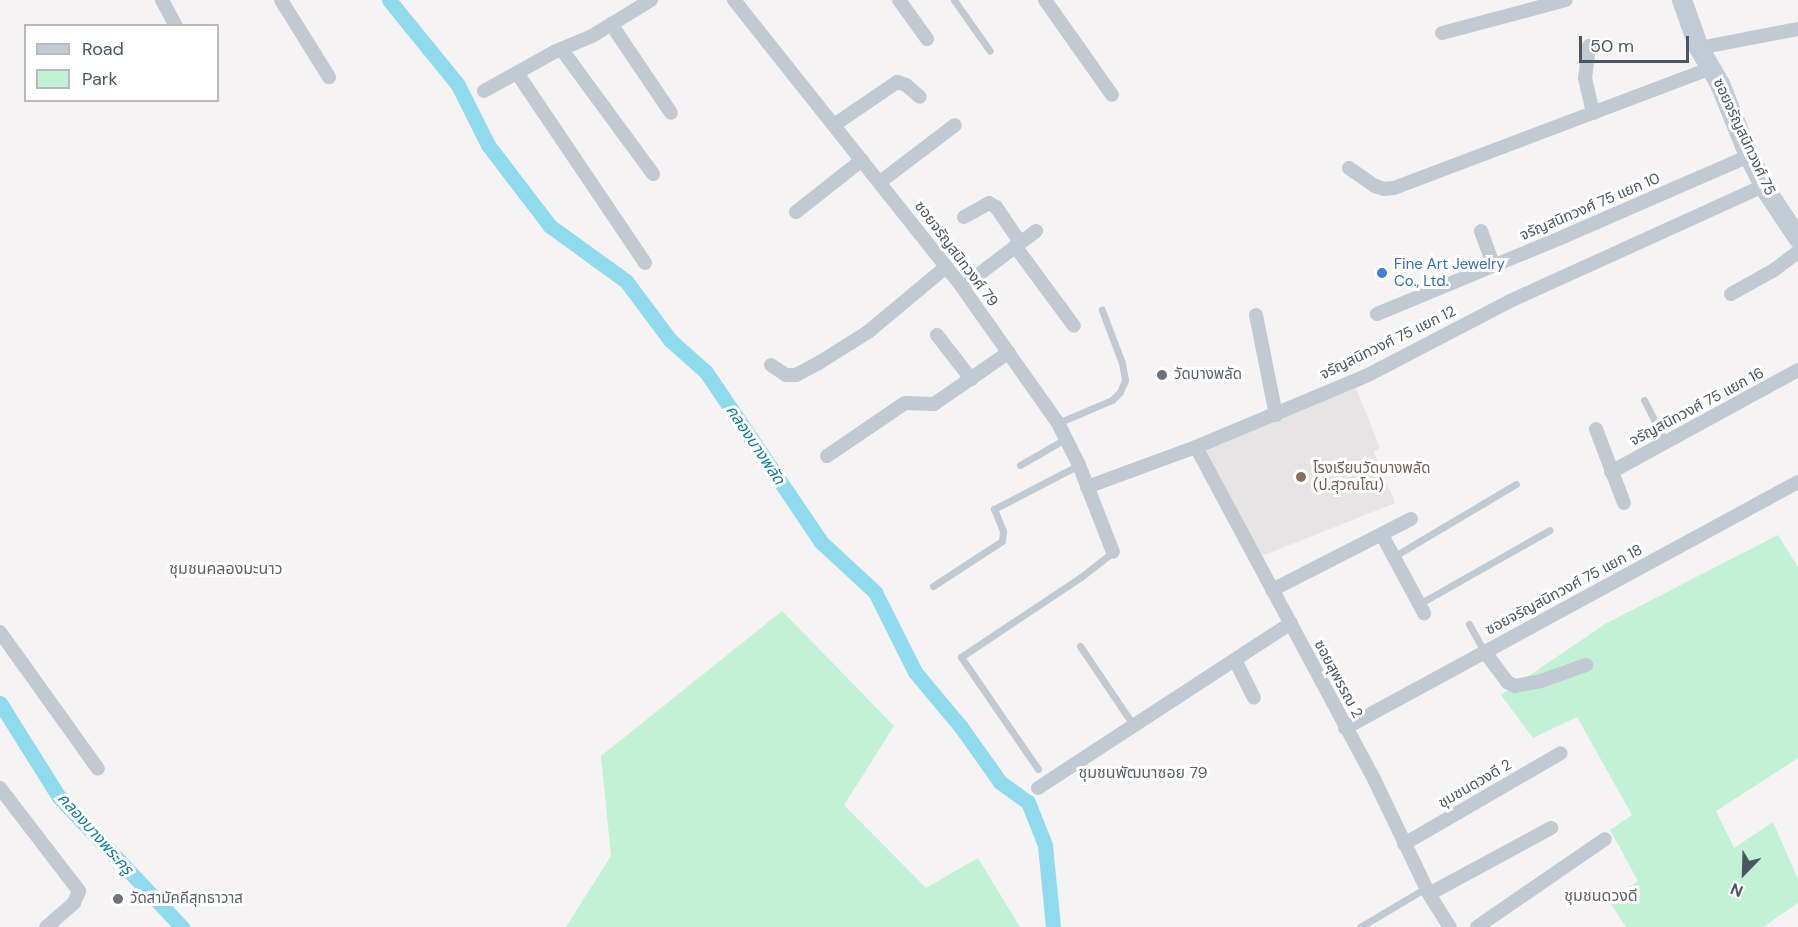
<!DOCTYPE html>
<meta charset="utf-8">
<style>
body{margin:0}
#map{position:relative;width:1798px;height:927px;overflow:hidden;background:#f5f3f3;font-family:"DM Sans","Noto Sans Thai",sans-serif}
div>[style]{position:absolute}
.education>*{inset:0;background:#e6e4e5}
.green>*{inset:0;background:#c3f1d5}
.canal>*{height:15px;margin:-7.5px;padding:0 7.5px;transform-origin:7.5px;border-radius:7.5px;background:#90daee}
.lane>*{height:7px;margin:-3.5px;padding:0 3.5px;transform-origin:3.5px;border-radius:3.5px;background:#c1cad2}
.street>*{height:14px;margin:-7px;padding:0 7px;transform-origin:7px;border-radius:7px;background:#c1cad2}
.secondary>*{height:20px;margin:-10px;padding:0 10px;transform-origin:10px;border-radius:10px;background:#c1cbd6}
.dots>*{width:16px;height:16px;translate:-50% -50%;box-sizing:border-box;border:3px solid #fff;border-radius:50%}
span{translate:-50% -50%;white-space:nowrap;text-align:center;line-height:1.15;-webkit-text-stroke:6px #fff;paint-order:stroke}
.street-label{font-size:15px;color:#4a5661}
.shop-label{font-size:15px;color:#366cbe}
.left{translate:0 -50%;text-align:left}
.worship-label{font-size:15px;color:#5b616d}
.education-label{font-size:15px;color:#785e54}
.water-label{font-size:16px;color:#0c7c9b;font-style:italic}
.neighbourhood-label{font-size:16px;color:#5f6368}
.legend{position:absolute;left:24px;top:24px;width:195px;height:78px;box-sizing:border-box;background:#fff;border:2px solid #b7bbc0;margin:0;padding:8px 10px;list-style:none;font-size:18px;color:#4a5661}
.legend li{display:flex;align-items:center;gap:12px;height:30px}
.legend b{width:30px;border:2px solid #b7bbc0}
.north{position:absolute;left:1714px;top:843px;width:60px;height:60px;-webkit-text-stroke:4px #fff;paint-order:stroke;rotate:203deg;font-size:16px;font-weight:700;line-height:24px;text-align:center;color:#4a5661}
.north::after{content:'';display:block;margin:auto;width:21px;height:27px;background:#4a5661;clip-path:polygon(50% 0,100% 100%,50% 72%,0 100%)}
.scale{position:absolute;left:1579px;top:36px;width:110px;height:27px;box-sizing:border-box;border:3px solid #4a5661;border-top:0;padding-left:8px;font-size:18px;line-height:21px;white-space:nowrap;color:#4a5661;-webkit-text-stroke:4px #fff;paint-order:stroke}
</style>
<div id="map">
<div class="education">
<div style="clip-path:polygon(1356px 388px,1380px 448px,1374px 452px,1395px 503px,1259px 557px,1202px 448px)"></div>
</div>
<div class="green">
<div style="clip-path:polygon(1778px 535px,1798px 567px,1798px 758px,1716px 811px,1734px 848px,1773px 822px,1798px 879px,1798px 903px,1763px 927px,1626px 927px,1609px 901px,1638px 881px,1610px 830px,1632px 815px,1577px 717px,1533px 738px,1501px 695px,1605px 624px)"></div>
<div style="clip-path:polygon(782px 611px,894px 726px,844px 805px,926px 888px,978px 858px,1020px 927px,566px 927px,611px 856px,601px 756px)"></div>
</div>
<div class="canal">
<div style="left:389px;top:0;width:109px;rotate:50.9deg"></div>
<div style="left:458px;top:85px;width:67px;rotate:63.4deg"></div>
<div style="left:488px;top:145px;width:102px;rotate:52.6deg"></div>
<div style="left:550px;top:226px;width:94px;rotate:35.9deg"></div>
<div style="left:626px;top:281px;width:74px;rotate:53.3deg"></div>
<div style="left:670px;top:340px;width:48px;rotate:41.6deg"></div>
<div style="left:706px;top:372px;width:205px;rotate:55.9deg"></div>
<div style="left:821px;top:542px;width:74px;rotate:42.8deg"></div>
<div style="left:875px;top:592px;width:89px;rotate:63.4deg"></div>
<div style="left:915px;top:672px;width:72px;rotate:50.1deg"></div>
<div style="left:961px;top:727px;width:67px;rotate:54.7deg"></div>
<div style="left:1000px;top:782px;width:34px;rotate:36deg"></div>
<div style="left:1028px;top:802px;width:46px;rotate:68.4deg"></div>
<div style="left:1045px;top:845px;width:82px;rotate:84.4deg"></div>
<div style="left:0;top:703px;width:111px;rotate:57.9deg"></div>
<div style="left:59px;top:797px;width:179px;rotate:46.6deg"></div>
</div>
<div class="lane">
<div style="left:954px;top:0;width:62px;rotate:54.8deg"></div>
<div style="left:1644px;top:400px;width:48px;rotate:62.9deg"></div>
<div style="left:1058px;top:423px;width:59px;rotate:-23.1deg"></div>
<div style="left:1112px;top:400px;width:11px;rotate:-45deg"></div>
<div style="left:1120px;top:392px;width:13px;rotate:-67deg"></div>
<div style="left:1125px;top:380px;width:17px;rotate:-100deg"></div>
<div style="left:1122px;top:363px;width:57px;rotate:-110.7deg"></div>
<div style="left:1020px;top:465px;width:54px;rotate:-29.9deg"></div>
<div style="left:1393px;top:557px;width:143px;rotate:-30.7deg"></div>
<div style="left:933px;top:586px;width:82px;rotate:-33.1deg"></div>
<div style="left:1002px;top:541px;width:10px;rotate:-84deg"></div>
<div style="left:1003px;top:531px;width:24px;rotate:-112deg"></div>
<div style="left:994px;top:509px;width:96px;rotate:-27.4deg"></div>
<div style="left:1419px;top:604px;width:150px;rotate:-29.5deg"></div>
<div style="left:1469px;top:624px;width:31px;rotate:61deg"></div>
<div style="left:1080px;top:646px;width:97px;rotate:56deg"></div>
<div style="left:1038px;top:769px;width:136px;rotate:-124.5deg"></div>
<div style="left:961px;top:657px;width:144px;rotate:-33.7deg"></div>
<div style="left:1081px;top:577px;width:41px;rotate:-38deg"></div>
<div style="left:1360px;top:927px;width:77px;rotate:-30.6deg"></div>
</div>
<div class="street">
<div style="left:162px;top:0;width:30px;rotate:62deg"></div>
<div style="left:281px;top:0;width:91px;rotate:58.1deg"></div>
<div style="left:734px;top:0;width:367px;rotate:51.5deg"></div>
<div style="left:962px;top:287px;width:166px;rotate:54.8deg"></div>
<div style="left:1058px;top:423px;width:47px;rotate:63.4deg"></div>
<div style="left:1079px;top:465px;width:93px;rotate:68.7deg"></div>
<div style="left:899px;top:0;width:48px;rotate:54.3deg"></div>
<div style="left:1045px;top:0;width:116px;rotate:54.8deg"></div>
<div style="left:611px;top:24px;width:107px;rotate:56deg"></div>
<div style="left:1442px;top:33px;width:128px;rotate:-14.9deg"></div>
<div style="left:1589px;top:46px;width:32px;rotate:97deg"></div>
<div style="left:1585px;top:78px;width:36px;rotate:77deg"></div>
<div style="left:1699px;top:48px;width:101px;rotate:-10.9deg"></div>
<div style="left:562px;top:50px;width:154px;rotate:53.7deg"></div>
<div style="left:517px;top:73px;width:229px;rotate:56deg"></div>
<div style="left:484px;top:91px;width:80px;rotate:-29.1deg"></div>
<div style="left:554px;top:52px;width:41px;rotate:-22.8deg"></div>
<div style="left:592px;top:36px;width:69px;rotate:-31.4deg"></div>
<div style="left:834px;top:125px;width:76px;rotate:-34.3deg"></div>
<div style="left:897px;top:82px;width:9px;rotate:18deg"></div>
<div style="left:906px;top:85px;width:18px;rotate:41deg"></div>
<div style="left:1349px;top:168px;width:32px;rotate:35deg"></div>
<div style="left:1375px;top:186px;width:9px;rotate:18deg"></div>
<div style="left:1384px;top:189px;width:10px;rotate:-6deg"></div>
<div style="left:1394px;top:188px;width:340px;rotate:-20.7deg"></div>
<div style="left:880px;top:182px;width:94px;rotate:-37.2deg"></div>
<div style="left:796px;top:212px;width:84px;rotate:-38.2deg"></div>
<div style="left:964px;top:217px;width:29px;rotate:-29deg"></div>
<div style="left:989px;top:203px;width:8px;rotate:30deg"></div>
<div style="left:996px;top:207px;width:42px;rotate:55.6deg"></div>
<div style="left:1481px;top:231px;width:37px;rotate:70deg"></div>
<div style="left:1015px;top:246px;width:99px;rotate:53.6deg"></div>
<div style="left:962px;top:287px;width:93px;rotate:-37.1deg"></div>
<div style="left:1731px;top:294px;width:49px;rotate:-29.2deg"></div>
<div style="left:1774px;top:270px;width:30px;rotate:-37deg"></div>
<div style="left:1377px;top:314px;width:204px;rotate:-22.5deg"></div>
<div style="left:1565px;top:236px;width:201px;rotate:-23.5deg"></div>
<div style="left:1256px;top:315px;width:102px;rotate:78.7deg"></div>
<div style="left:937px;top:335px;width:56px;rotate:52.3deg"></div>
<div style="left:771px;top:365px;width:18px;rotate:34deg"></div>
<div style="left:786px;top:375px;width:10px"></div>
<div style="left:796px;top:375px;width:24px;rotate:-28deg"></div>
<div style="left:817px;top:364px;width:60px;rotate:-32.1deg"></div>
<div style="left:868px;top:332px;width:102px;rotate:-39.8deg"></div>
<div style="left:1596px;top:429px;width:79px;rotate:69.3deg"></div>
<div style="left:1196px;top:447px;width:377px;rotate:61.8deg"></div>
<div style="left:1374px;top:779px;width:127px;rotate:64.4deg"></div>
<div style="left:1429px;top:894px;width:39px;rotate:58deg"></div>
<div style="left:827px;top:456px;width:94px;rotate:-34.2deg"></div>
<div style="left:905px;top:403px;width:29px;rotate:2deg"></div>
<div style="left:934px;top:404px;width:91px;rotate:-34.7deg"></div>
<div style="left:1611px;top:472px;width:213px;rotate:-28.6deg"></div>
<div style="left:1087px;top:487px;width:116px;rotate:-20.2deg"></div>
<div style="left:1196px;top:447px;width:186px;rotate:-22.7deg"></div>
<div style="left:1368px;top:375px;width:160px;rotate:-27.5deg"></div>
<div style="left:1510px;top:301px;width:279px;rotate:-24.4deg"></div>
<div style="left:1382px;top:535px;width:89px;rotate:61.7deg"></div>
<div style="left:1272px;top:590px;width:156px;rotate:-27.1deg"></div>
<div style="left:0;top:632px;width:168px;rotate:54.4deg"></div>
<div style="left:1484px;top:651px;width:39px;rotate:53deg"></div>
<div style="left:1507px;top:682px;width:9px;rotate:27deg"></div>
<div style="left:1515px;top:686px;width:26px;rotate:-11deg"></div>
<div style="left:1541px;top:681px;width:48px;rotate:-19.6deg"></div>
<div style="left:1235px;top:660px;width:42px;rotate:63.4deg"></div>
<div style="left:1345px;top:728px;width:515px;rotate:-28.5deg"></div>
<div style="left:0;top:788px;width:130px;rotate:52.5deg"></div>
<div style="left:79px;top:891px;width:13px;rotate:113deg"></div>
<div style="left:74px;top:903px;width:37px;rotate:139deg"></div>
<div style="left:1038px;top:788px;width:302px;rotate:-33.1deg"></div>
<div style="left:1404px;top:844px;width:181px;rotate:-30.1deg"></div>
<div style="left:1429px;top:894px;width:139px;rotate:-28.4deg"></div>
<div style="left:1477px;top:927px;width:155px;rotate:-34.5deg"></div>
</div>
<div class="secondary">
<div style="left:1682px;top:0;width:51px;rotate:70.5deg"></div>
<div style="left:1699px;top:48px;width:42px;rotate:59.7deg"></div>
<div style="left:1720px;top:84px;width:78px;rotate:68.1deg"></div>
<div style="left:1749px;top:156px;width:38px;rotate:63deg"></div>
<div style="left:1766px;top:190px;width:58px;rotate:56.3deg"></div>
</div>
<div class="dots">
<div style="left:1382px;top:273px;background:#3f7fe0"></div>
<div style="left:1162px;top:375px;background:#6b7280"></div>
<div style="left:1301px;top:477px;background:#8d6e63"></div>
<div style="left:118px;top:899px;background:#6b7280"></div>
</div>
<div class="street-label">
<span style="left:1744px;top:137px;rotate:65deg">ซอยจรัญสนิทวงศ์ 75</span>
<span style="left:1590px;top:207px;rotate:-23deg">จรัญสนิทวงศ์ 75 แยก 10</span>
<span style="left:956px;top:254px;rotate:53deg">ซอยจรัญสนิทวงศ์ 79</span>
<span style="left:1388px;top:343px;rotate:-26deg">จรัญสนิทวงศ์ 75 แยก 12</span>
<span style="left:1697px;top:407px;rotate:-28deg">จรัญสนิทวงศ์ 75 แยก 16</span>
<span style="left:1564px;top:590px;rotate:-28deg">ซอยจรัญสนิทวงศ์ 75 แยก 18</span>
<span style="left:1338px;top:679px;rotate:62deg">ซอยสุพรรณ 2</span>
<span style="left:1475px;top:784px;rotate:-30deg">ชุมชนดวงดี 2</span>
</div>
<div class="shop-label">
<span class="left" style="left:1394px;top:273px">Fine Art Jewelry<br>Co., Ltd.</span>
</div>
<div class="worship-label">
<span class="left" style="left:1174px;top:375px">วัดบางพลัด</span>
<span class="left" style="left:130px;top:899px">วัดสามัคคีสุทธาวาส</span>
</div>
<div class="education-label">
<span class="left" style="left:1313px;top:477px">โรงเรียนวัดบางพลัด<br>(ป.สุวณโณ)</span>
</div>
<div class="water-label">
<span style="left:755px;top:445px;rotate:56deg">คลองบางพลัด</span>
<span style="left:95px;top:834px;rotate:48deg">คลองบางพระครู</span>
</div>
<div class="neighbourhood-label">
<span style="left:226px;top:569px">ชุมชนคลองมะนาว</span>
<span style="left:1143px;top:773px">ชุมชนพัฒนาซอย 79</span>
<span style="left:1601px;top:896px">ชุมชนดวงดี</span>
</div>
<ul class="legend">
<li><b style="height:8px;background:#c1cbd6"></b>Road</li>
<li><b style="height:16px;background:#c3f1d5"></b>Park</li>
</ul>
<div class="north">N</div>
<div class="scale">50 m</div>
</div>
